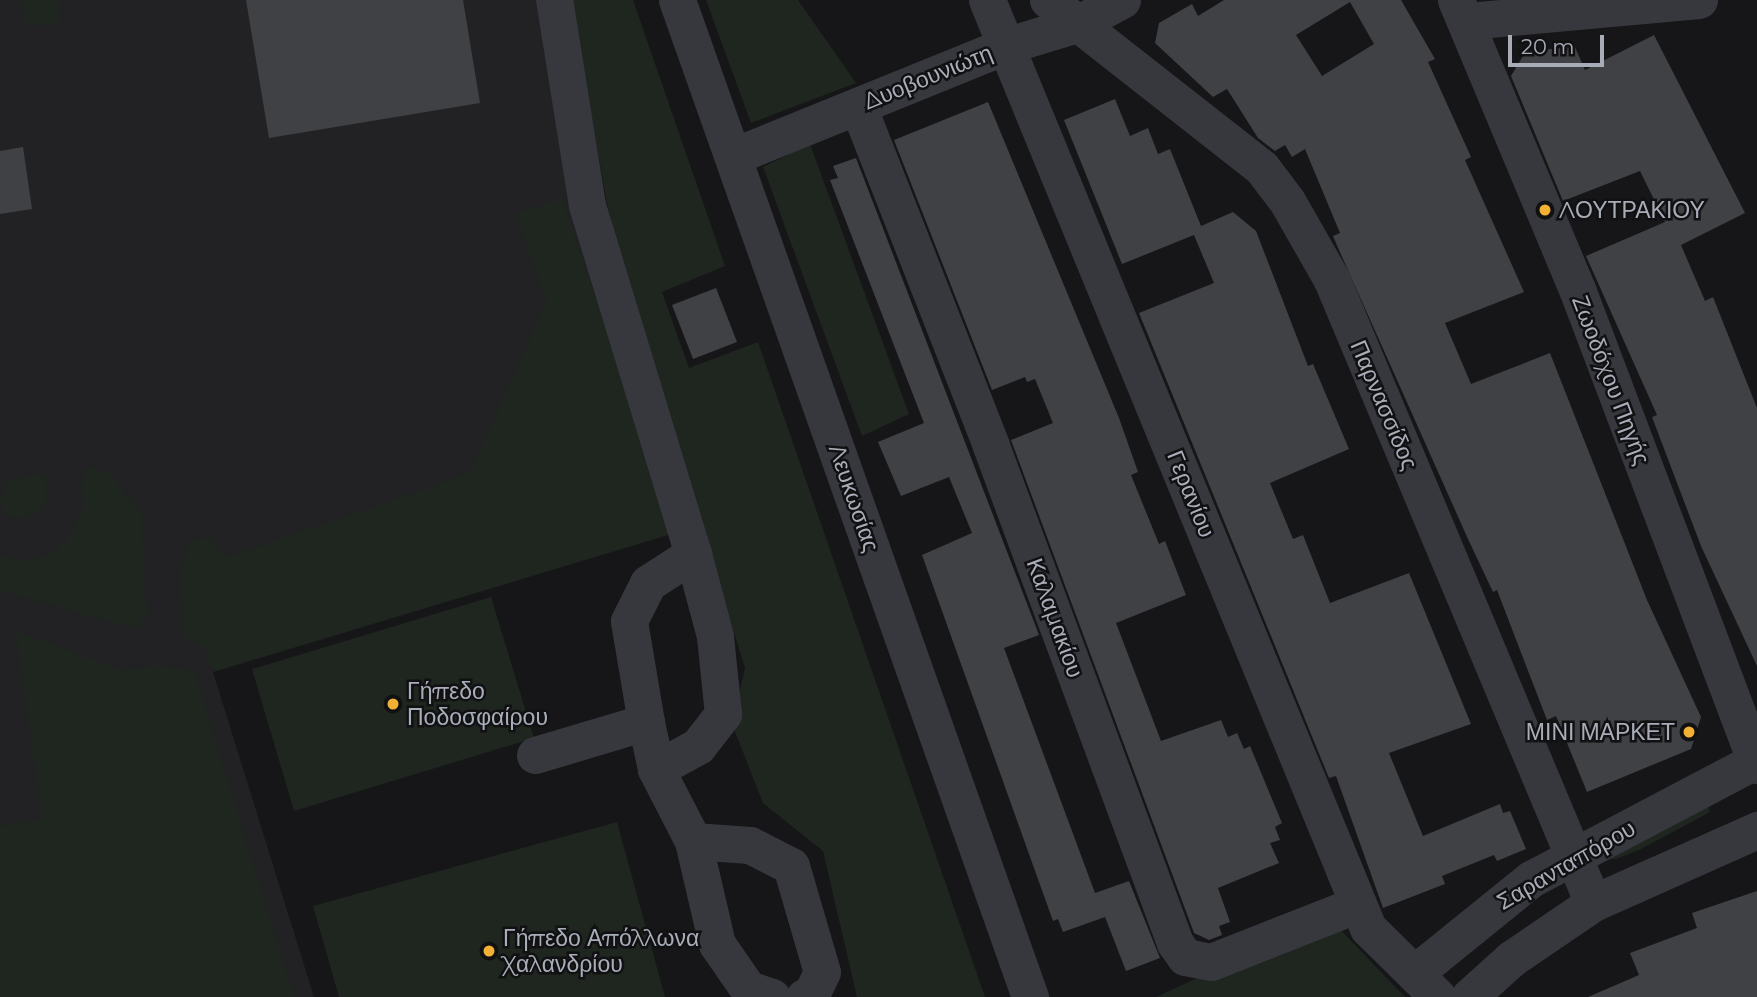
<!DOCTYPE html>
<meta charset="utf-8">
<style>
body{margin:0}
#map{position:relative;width:1757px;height:997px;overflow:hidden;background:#161618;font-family:Montserrat,sans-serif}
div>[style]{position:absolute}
.built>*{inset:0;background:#222225}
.green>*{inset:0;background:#1e261f}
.building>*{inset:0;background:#404145}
.minor>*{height:37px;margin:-18.5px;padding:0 18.5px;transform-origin:18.5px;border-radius:18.5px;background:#37383d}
.dots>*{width:19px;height:19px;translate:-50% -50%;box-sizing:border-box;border:4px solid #111113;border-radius:50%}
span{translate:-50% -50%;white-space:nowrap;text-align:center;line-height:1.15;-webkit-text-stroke:5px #111113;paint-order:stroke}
.street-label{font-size:23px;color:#a8adb8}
.poi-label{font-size:23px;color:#a8adb8}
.left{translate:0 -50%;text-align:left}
.right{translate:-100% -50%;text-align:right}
.scale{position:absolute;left:1508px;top:35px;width:96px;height:32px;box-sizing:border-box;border:4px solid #a8adb8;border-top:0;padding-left:9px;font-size:21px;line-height:24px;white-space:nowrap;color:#a8adb8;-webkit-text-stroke:5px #111113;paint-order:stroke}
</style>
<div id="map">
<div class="built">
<div style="clip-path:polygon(0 0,537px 0,665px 529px,213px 672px,314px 997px,0 997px)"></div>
</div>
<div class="green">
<div style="clip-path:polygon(22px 0,59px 0,62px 22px,25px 27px)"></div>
<div style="clip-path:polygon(571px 0,633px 0,725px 266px,662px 292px,689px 368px,758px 342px,985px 997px,857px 997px,823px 851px,763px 803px,732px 724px,745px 668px,632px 302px,607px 204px)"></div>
<div style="clip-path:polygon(706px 0,798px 0,856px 83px,751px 123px)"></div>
<div style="clip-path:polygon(810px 144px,909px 414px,862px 436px,763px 167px)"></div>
<div style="clip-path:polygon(562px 198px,675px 533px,213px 672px,204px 645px,184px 639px,180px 574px,189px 543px,208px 537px,229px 557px,470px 473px,547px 301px,515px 214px)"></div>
<div style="clip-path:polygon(89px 467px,110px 473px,141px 513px,147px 615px,132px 628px,0 590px,0 556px,28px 560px,51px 555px,68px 539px,83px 512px,82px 480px)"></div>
<div style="clip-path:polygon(45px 473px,45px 508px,20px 519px,4px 512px,0 501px,8px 481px)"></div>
<div style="clip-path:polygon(491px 597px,534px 738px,294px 811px,252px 669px)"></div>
<div style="clip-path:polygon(16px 631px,122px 670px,157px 665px,194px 671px,294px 997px,0 997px,0 826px,42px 819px)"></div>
<div style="clip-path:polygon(1707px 803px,1710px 812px,1641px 849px,1616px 859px,1594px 859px)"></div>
<div style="clip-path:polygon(617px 822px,665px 997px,339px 997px,313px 906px)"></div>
<div style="clip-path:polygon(1334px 923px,1405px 997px,1156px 997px,1215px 970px)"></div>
</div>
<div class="building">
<div style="clip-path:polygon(246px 0,463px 0,480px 103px,269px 138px)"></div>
<div style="clip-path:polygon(evenodd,1224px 0,1401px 0,1435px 59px,1428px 62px,1471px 157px,1465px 160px,1524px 292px,1445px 323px,1471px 384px,1550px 353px,1647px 600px,1701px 717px,1691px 749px,1587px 792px,1556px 716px,1547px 720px,1497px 590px,1493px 592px,1468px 539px,1339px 250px,1333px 236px,1340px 233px,1305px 149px,1292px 157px,1285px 145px,1275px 151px,1258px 138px,1227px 89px,1213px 97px,1155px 43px,1159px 23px,1192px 4px,1198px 16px,1224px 0,1350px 2px,1374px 44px,1322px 76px,1296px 35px,1350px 2px)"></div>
<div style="clip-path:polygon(1654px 35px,1745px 213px,1681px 245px,1705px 301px,1713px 297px,1757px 408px,1757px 666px,1701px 546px,1652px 417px,1657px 415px,1586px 256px,1665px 222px,1640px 171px,1563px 201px,1511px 76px,1526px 51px,1575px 47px,1585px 70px)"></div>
<div style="clip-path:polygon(1115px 99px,1130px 136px,1148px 128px,1158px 154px,1170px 149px,1201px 226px,1233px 212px,1256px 231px,1308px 366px,1313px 364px,1349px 449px,1270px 483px,1293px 539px,1303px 535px,1330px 603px,1409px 573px,1471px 724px,1389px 753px,1423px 836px,1500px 804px,1503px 813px,1510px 811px,1526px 849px,1497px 861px,1494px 855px,1442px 876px,1445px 884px,1383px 908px,1336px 776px,1329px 778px,1139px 313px,1214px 283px,1194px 235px,1122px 264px,1064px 120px)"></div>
<div style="clip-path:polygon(988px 102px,1119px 418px,1138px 472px,1131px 475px,1159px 544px,1165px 541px,1186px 595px,1116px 623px,1161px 741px,1221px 720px,1228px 737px,1237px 733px,1244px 749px,1250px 746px,1282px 823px,1275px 827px,1280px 840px,1270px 843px,1279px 863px,1218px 888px,1230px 922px,1219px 926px,1222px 935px,1209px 940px,1194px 933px,1011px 440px,1053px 423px,1035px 379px,1027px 382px,1025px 377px,992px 390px,894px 140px)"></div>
<div style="clip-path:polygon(23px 147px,32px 209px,0 214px,0 151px)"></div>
<div style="clip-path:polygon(856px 158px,1039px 635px,1004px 648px,1095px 893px,1129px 881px,1160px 958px,1126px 971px,1105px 917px,1063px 932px,1058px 919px,1053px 921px,922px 555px,972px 533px,949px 477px,901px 496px,878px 442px,924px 423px,830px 180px,838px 178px,833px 166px)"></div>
<div style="clip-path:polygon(716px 288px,737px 342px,693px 359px,672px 305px)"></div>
<div style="clip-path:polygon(1757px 891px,1757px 997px,1588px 997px,1639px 975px,1630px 953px,1697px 928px,1692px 913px)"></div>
</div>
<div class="minor">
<div style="left:677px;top:0;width:1058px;rotate:70.5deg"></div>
<div style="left:987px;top:0;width:1003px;rotate:67.68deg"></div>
<div style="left:1368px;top:928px;width:98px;rotate:44.6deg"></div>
<div style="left:1048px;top:0;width:272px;rotate:38.1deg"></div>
<div style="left:1262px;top:168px;width:41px;rotate:52.9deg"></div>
<div style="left:1287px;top:201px;width:91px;rotate:60.3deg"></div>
<div style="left:1332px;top:280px;width:675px;rotate:67.27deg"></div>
<div style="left:1456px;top:0;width:313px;rotate:67.3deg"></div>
<div style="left:1577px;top:289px;width:509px;rotate:69.29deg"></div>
<div style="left:1468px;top:21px;width:232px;rotate:-5.2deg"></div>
<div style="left:858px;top:106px;width:365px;rotate:68.6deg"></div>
<div style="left:991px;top:446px;width:530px;rotate:69.68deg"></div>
<div style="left:1175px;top:943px;width:17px;rotate:54deg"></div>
<div style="left:1185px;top:957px;width:26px;rotate:11deg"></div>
<div style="left:1211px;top:962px;width:158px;rotate:-21.5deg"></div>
<div style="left:734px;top:156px;width:296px;rotate:-22.1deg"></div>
<div style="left:1008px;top:45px;width:72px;rotate:-16.9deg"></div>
<div style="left:1077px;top:24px;width:51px;rotate:-28.1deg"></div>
<div style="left:646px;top:722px;width:48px;rotate:78deg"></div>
<div style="left:656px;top:769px;width:81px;rotate:62.8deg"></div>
<div style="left:693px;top:841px;width:106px;rotate:76.9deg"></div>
<div style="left:717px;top:944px;width:55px;rotate:55.4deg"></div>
<div style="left:748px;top:989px;width:25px;rotate:18deg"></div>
<div style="left:535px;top:755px;width:116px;rotate:-16.6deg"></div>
<div style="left:646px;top:722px;width:102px;rotate:-99.6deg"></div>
<div style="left:629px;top:621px;width:42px;rotate:-63.4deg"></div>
<div style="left:648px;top:583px;width:54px;rotate:-32.8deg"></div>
<div style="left:693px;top:554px;width:365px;rotate:-106.9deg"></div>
<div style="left:587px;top:205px;width:208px;rotate:-99.1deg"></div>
<div style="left:656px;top:769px;width:48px;rotate:-28.7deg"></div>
<div style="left:698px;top:746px;width:41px;rotate:-52deg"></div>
<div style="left:723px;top:714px;width:78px;rotate:-95.9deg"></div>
<div style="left:715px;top:636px;width:85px;rotate:-105deg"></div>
<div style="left:693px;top:841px;width:57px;rotate:4deg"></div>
<div style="left:750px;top:845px;width:46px;rotate:27.1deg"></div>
<div style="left:791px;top:866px;width:110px;rotate:73.7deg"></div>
<div style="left:822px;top:972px;width:25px;rotate:116deg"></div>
<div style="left:811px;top:995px;width:7px;rotate:164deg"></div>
<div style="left:1416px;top:972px;width:148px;rotate:-39deg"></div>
<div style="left:1531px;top:879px;width:255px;rotate:-27.8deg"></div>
<div style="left:1469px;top:997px;width:57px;rotate:-42.1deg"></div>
<div style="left:1511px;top:959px;width:99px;rotate:-34.3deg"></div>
<div style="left:1593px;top:903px;width:180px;rotate:-24deg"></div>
</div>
<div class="dots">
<div style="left:1545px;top:210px;background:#f2b134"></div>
<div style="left:393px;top:704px;background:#f2b134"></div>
<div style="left:1689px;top:732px;background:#f2b134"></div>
<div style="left:489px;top:951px;background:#f2b134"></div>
</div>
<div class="street-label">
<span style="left:928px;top:77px;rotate:-22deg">Δυοβουνιώτη</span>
<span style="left:1611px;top:380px;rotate:69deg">Ζωοδόχου Πηγής</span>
<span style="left:1384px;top:405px;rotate:67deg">Παρνασσίδος</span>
<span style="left:1191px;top:494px;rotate:68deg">Γερανίου</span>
<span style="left:854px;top:498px;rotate:71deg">Λευκωσίας</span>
<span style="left:1055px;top:618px;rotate:70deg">Καλαμακίου</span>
<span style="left:1566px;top:865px;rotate:-30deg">Σαρανταπόρου</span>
</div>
<div class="poi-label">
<span class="left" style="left:1559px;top:210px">ΛΟΥΤΡΑΚΙΟΥ</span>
<span class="left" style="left:407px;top:704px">Γήπεδο<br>Ποδοσφαίρου</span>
<span class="right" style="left:1675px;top:732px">ΜΙΝΙ ΜΑΡΚΕΤ</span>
<span class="left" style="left:503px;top:951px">Γήπεδο Απόλλωνα<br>Χαλανδρίου</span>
</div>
<div class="scale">20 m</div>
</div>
